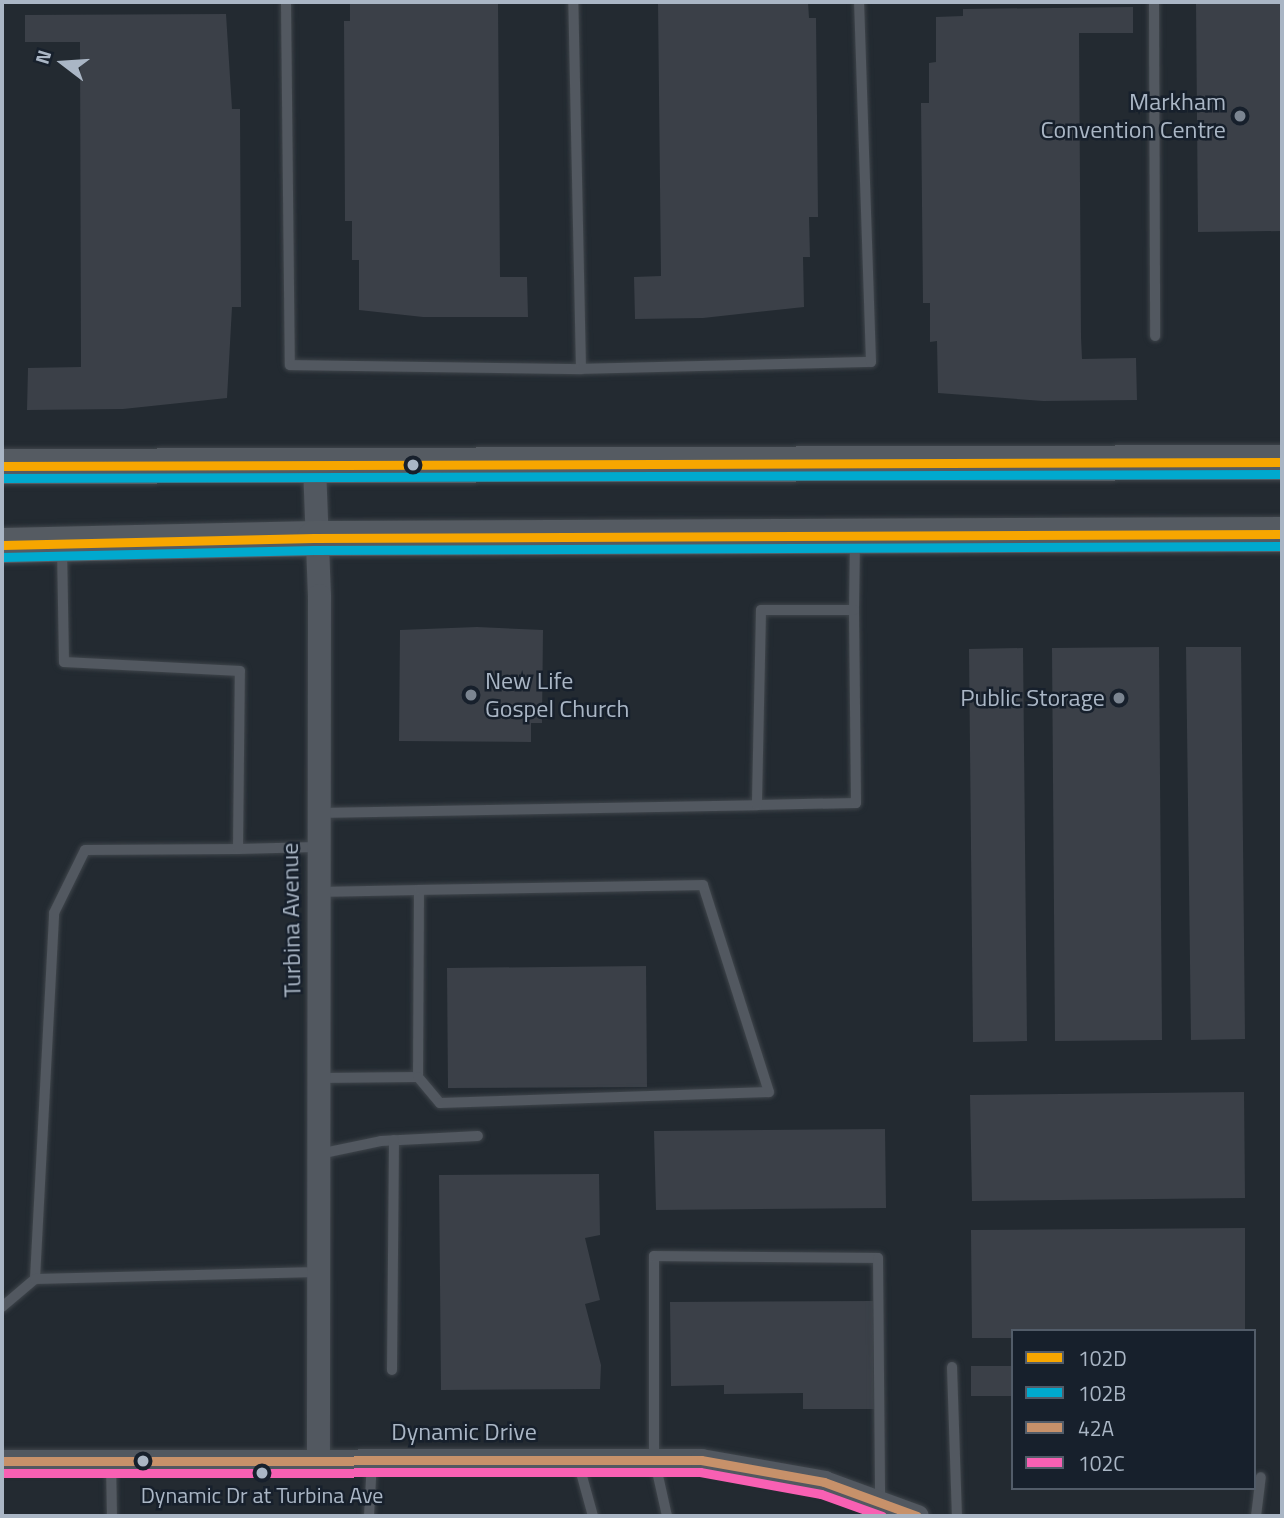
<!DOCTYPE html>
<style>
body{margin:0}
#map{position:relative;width:1284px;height:1518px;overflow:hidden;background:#232a31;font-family:"Titillium Web",sans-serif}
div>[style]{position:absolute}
.building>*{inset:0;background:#3b4048}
.roads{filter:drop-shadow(0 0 2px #3f454b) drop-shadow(0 0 2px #3f454b)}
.service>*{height:10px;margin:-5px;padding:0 5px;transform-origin:5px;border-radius:5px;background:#525860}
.minor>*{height:23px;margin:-11.5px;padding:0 11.5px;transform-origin:11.5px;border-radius:11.5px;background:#525860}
.primary>*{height:35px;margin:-17.5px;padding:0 17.5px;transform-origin:17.5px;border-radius:17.5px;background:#555b62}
.bus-1>*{height:9px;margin:-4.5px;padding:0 4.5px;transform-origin:4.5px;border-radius:4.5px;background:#f7a600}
.bus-2>*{height:9px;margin:-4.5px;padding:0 4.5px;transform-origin:4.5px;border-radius:4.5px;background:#00a9ce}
.bus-3>*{height:9px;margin:-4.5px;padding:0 4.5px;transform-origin:4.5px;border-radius:4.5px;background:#c7916a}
.bus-4>*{height:9px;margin:-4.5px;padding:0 4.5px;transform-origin:4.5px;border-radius:4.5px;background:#f860b3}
.dots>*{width:19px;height:19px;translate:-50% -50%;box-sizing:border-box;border:4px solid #17202c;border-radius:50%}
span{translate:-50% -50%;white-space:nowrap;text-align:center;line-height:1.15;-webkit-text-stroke:5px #17202c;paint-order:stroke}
.bus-label{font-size:22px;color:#aab6c5}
.poi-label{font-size:24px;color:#aab6c5}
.right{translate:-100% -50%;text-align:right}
.left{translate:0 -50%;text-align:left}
.street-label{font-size:24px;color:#aab6c5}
.frame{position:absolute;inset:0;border:4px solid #aab6c5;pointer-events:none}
.legend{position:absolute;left:1011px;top:1329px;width:245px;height:161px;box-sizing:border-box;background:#17202c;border:2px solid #525c69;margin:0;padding:9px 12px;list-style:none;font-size:21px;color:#aab6c5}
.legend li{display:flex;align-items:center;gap:14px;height:35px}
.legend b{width:35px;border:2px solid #525c69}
.north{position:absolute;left:28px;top:28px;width:70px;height:70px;-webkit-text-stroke:5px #17202c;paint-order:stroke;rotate:287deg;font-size:19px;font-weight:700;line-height:28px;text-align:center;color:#aab6c5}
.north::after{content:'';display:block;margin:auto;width:24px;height:32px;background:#aab6c5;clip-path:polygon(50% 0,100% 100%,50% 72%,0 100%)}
</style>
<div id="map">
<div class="building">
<div style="clip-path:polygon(350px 2px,498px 2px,500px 277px,527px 277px,528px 317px,423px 317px,359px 310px,359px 260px,352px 260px,352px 221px,345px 221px,344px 21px,350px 21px)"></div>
<div style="clip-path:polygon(658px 2px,808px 2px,809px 18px,816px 18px,818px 217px,809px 217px,810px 257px,803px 257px,804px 307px,703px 318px,635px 319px,634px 277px,661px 276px)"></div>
<div style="clip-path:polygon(1196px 2px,1282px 2px,1282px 231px,1198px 232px)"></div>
<div style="clip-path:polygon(1133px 7px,1133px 33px,1079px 33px,1081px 337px,1082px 359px,1136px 358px,1137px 400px,1043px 401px,938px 393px,937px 341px,930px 342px,930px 303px,923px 303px,921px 103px,929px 103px,929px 63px,936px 62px,936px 17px,963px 16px,963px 9px)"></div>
<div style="clip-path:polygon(226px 14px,232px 109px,240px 109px,241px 307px,232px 307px,227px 398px,123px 409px,27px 410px,28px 368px,81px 367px,80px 42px,25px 42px,25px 15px)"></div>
<div style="clip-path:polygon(477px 627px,543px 630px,542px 723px,531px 723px,531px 742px,399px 741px,400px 630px)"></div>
<div style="clip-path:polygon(1159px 647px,1162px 1040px,1055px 1041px,1052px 648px)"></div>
<div style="clip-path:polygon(1186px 647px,1241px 647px,1245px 1039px,1191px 1040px)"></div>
<div style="clip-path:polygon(1023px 648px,1027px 1041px,973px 1042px,969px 649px)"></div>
<div style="clip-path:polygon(646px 966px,647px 1087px,448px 1088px,447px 968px)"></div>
<div style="clip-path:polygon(1244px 1092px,1245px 1198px,972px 1201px,970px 1095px)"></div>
<div style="clip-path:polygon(885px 1129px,886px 1208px,656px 1210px,654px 1131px)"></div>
<div style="clip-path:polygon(599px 1174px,600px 1235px,585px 1238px,600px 1300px,585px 1304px,601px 1365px,600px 1389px,441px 1390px,439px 1175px)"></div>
<div style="clip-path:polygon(1245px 1228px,1245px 1331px,1013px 1331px,1013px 1338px,972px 1338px,971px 1230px)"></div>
<div style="clip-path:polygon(873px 1301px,874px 1409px,803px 1409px,803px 1393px,724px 1394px,724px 1385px,671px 1386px,670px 1302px)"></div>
<div style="clip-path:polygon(971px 1366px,1013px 1366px,1013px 1396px,971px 1396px)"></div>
</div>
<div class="roads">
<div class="service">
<div style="left:286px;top:2px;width:363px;rotate:89.4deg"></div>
<div style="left:290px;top:365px;width:291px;rotate:0.8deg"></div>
<div style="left:581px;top:369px;width:367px;rotate:-91.2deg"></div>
<div style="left:1154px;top:2px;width:334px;rotate:89.8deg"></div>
<div style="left:581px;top:369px;width:290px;rotate:-1.4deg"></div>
<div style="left:871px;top:362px;width:360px;rotate:-91.9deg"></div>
<div style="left:854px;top:610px;width:70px;rotate:-89.2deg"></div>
<div style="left:318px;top:813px;width:439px;rotate:-1deg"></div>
<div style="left:757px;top:805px;width:99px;rotate:-1.2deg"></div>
<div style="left:856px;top:803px;width:193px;rotate:-90.6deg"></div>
<div style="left:854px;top:610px;width:93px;rotate:180deg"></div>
<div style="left:761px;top:610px;width:195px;rotate:91.2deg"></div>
<div style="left:238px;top:849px;width:78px;rotate:-1.5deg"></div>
<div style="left:317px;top:892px;width:102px;rotate:-1.1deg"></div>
<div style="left:419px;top:890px;width:187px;rotate:90.3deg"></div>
<div style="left:418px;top:1077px;width:99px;rotate:179.4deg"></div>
<div style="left:418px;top:1077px;width:34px;rotate:50deg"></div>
<div style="left:440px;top:1103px;width:329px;rotate:-1.9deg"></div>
<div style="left:769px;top:1092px;width:217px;rotate:-107.7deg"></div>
<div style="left:703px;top:885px;width:284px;rotate:179deg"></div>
<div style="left:319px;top:1154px;width:63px;rotate:-11.8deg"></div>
<div style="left:381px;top:1141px;width:97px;rotate:-3deg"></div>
<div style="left:35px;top:1279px;width:366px;rotate:-87deg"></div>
<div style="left:54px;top:913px;width:70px;rotate:-63.8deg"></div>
<div style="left:85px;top:850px;width:153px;rotate:-0.4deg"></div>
<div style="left:238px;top:849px;width:178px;rotate:-89.4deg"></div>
<div style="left:240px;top:671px;width:176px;rotate:-177.1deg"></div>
<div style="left:64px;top:662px;width:112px;rotate:-91deg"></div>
<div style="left:2px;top:1307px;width:43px;rotate:-40.3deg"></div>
<div style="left:35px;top:1279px;width:283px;rotate:-1.4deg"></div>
<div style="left:952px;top:1367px;width:149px;rotate:88.1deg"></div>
<div style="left:392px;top:1370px;width:230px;rotate:-89.5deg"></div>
<div style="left:577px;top:1458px;width:60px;rotate:74.6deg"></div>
<div style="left:111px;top:1461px;width:55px;rotate:89deg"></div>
<div style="left:369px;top:1516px;width:56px;rotate:-86.9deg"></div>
<div style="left:667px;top:1516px;width:59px;rotate:-102.6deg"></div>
<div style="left:654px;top:1458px;width:202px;rotate:-90deg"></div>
<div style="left:654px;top:1256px;width:224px;rotate:0.5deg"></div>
<div style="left:878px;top:1258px;width:245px;rotate:89.5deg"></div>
<div style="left:880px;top:1503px;width:14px;rotate:107deg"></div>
<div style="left:1256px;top:1516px;width:39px;rotate:-83deg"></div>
</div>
<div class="minor">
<div style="left:314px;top:466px;width:129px;rotate:87.8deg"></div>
<div style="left:319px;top:595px;width:863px;rotate:90.07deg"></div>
<div style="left:2px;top:1461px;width:699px;rotate:-0.08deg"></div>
<div style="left:701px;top:1460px;width:125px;rotate:10.1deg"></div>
<div style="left:824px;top:1482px;width:99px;rotate:20.1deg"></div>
</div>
<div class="primary">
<div style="left:2px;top:466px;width:1280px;rotate:-0.18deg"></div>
<div style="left:2px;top:545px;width:312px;rotate:-1.3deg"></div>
<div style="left:314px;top:538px;width:968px;rotate:-0.24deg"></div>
</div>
</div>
<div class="bus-1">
<div style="left:2px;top:466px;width:1280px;rotate:-0.18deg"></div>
<div style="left:2px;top:545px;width:312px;rotate:-1.3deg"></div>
<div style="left:314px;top:538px;width:968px;rotate:-0.24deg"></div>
</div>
<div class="bus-2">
<div style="left:2px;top:478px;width:1280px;rotate:-0.18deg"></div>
<div style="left:2px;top:557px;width:312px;rotate:-1.3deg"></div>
<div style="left:314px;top:550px;width:968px;rotate:-0.24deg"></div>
</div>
<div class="bus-3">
<div style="left:2px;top:1461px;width:699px;rotate:-0.08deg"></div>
<div style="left:701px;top:1460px;width:125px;rotate:10.1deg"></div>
<div style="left:824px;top:1482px;width:99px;rotate:20.1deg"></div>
</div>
<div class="bus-4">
<div style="left:2px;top:1473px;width:698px;rotate:-0.08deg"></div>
<div style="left:700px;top:1472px;width:123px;rotate:10.3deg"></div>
<div style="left:821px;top:1494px;width:65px;rotate:19.8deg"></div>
</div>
<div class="dots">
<div style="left:1240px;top:116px;background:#7b8591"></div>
<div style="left:413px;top:465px;background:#aab6c5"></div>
<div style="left:471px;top:695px;background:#7b8591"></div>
<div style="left:1119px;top:698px;background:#7b8591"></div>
<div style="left:143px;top:1461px;background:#aab6c5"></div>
<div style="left:262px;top:1473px;background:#aab6c5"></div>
</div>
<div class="bus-label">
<span style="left:262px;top:1496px">Dynamic Dr at Turbina Ave</span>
</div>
<div class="poi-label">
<span class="right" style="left:1226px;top:116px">Markham<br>Convention Centre</span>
<span class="left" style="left:485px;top:695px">New Life<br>Gospel Church</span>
<span class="right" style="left:1105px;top:698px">Public Storage</span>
</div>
<div class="street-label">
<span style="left:291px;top:920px;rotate:-91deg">Turbina Avenue</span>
<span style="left:464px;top:1432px">Dynamic Drive</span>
</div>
<div class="frame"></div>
<ul class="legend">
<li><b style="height:9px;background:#f7a600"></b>102D</li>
<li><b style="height:9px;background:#00a9ce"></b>102B</li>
<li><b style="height:9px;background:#c7916a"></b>42A</li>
<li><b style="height:9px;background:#f860b3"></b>102C</li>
</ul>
<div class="north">N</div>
</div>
